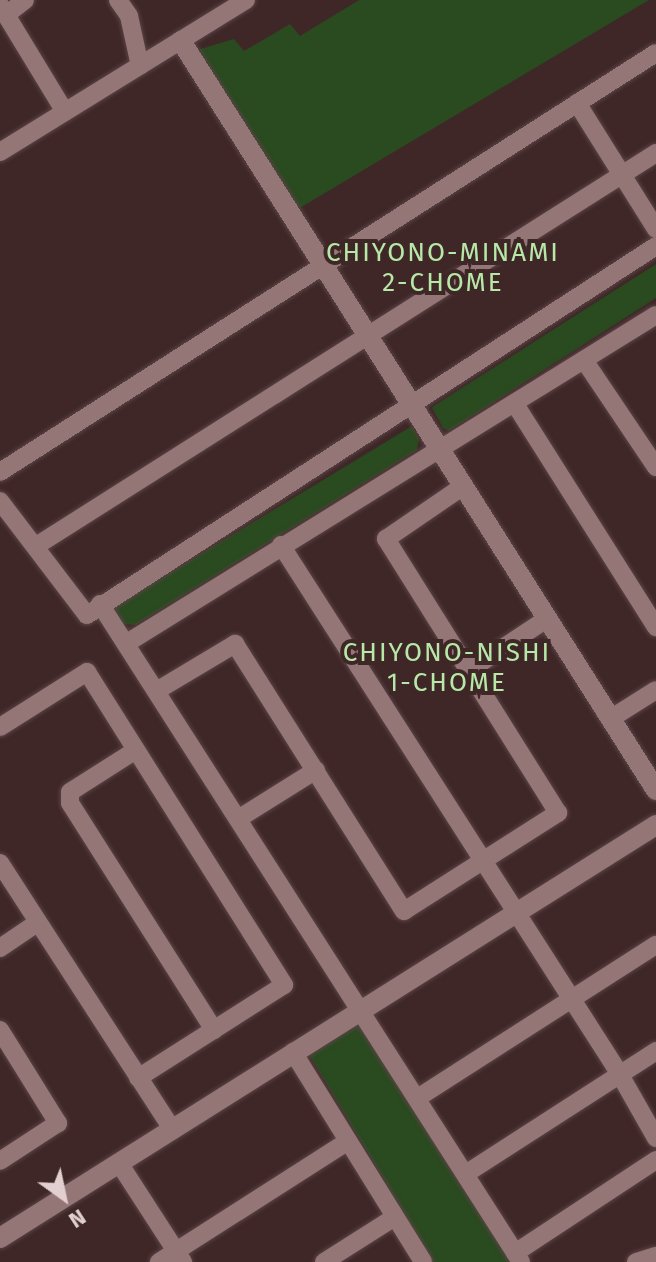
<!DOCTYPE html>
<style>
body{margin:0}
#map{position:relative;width:656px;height:1262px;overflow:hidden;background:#3f2627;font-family:"Fira Sans",sans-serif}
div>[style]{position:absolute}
.green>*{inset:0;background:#2a4a1f}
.roads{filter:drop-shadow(0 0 2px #5a4446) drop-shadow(0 0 2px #5a4446)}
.minor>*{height:18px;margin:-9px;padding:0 9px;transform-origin:9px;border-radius:9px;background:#957677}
.tertiary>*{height:20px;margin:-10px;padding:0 10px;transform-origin:10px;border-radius:10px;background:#957677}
span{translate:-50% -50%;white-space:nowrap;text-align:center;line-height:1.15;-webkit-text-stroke:8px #3f2627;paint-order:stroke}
.neighbourhood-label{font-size:26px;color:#b7e8a8;letter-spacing:2px}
.north{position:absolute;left:24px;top:1158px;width:80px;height:80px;-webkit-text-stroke:6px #3f2627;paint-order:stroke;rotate:147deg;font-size:22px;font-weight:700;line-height:32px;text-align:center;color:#e2d0d1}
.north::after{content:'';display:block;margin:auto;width:28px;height:36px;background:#e2d0d1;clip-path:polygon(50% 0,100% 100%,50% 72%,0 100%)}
</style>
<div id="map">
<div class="green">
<div style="clip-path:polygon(359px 0,649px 0,298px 209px,197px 50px,234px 39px,244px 51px,290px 24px,300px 36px)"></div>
<div style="clip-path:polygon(656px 264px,656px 298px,449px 431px,443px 428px,432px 408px,435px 405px)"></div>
<div style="clip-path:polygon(412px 426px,419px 439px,417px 450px,136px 625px,123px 624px,110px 609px)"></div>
<div style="clip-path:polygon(360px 1021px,511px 1262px,433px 1262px,308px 1053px)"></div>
</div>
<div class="roads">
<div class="minor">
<div style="left:118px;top:0;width:19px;rotate:55deg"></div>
<div style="left:129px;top:16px;width:51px;rotate:77.6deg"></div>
<div style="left:0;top:5px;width:125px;rotate:58.7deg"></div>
<div style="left:6px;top:15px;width:24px;rotate:-38deg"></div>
<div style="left:577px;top:103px;width:149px;rotate:57.9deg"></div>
<div style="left:0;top:152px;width:289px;rotate:-31.7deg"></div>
<div style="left:584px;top:360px;width:129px;rotate:56.1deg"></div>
<div style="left:515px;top:404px;width:264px;rotate:57.7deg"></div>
<div style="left:0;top:472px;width:778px;rotate:-32.57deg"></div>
<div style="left:0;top:501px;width:143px;rotate:52.7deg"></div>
<div style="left:87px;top:615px;width:678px;rotate:-32.96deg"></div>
<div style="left:281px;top:545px;width:627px;rotate:57.37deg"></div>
<div style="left:619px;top:1073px;width:75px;rotate:60.4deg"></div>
<div style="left:36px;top:546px;width:734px;rotate:-32.37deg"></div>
<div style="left:100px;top:604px;width:781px;rotate:57.39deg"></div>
<div style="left:127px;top:643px;width:622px;rotate:-31.8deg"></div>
<div style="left:468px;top:671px;width:92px;rotate:-33.5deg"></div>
<div style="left:158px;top:690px;width:90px;rotate:-30.9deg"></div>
<div style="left:235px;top:644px;width:316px;rotate:57.7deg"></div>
<div style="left:404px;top:911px;width:183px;rotate:-32.5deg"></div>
<div style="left:558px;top:813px;width:324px;rotate:-122.1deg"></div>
<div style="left:386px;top:539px;width:92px;rotate:-34.4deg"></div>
<div style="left:610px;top:719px;width:54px;rotate:-32.2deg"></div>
<div style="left:0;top:727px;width:103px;rotate:-32.3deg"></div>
<div style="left:87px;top:672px;width:370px;rotate:57.8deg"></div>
<div style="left:284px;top:985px;width:173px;rotate:147.5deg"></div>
<div style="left:136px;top:750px;width:78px;rotate:147.5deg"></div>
<div style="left:70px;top:792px;width:11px;rotate:90deg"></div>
<div style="left:70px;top:803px;width:269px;rotate:57.6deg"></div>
<div style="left:238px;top:819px;width:92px;rotate:-32.1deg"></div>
<div style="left:0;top:863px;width:317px;rotate:57.1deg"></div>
<div style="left:0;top:948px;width:45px;rotate:-34deg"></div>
<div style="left:0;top:1030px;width:110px;rotate:58.1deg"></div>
<div style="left:58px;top:1123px;width:69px;rotate:146.8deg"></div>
<div style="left:293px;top:1052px;width:247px;rotate:58.2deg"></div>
<div style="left:419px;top:1097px;width:282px;rotate:-32.7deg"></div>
<div style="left:119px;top:1163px;width:118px;rotate:57.1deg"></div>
<div style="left:467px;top:1173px;width:225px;rotate:-32.8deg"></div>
<div style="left:515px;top:1253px;width:169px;rotate:-33.4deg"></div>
<div style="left:159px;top:1262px;width:223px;rotate:-32.6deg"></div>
<div style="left:324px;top:1262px;width:84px;rotate:-32.4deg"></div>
<div style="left:636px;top:1262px;width:21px;rotate:-17deg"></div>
</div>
<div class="tertiary">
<div style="left:181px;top:41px;width:887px;rotate:57.62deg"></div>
<div style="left:0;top:1238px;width:775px;rotate:-32.19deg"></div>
</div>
</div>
<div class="neighbourhood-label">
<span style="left:443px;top:268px">CHIYONO-MINAMI<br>2-CHOME</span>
<span style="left:447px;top:668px">CHIYONO-NISHI<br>1-CHOME</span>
</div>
<div class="north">N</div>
</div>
